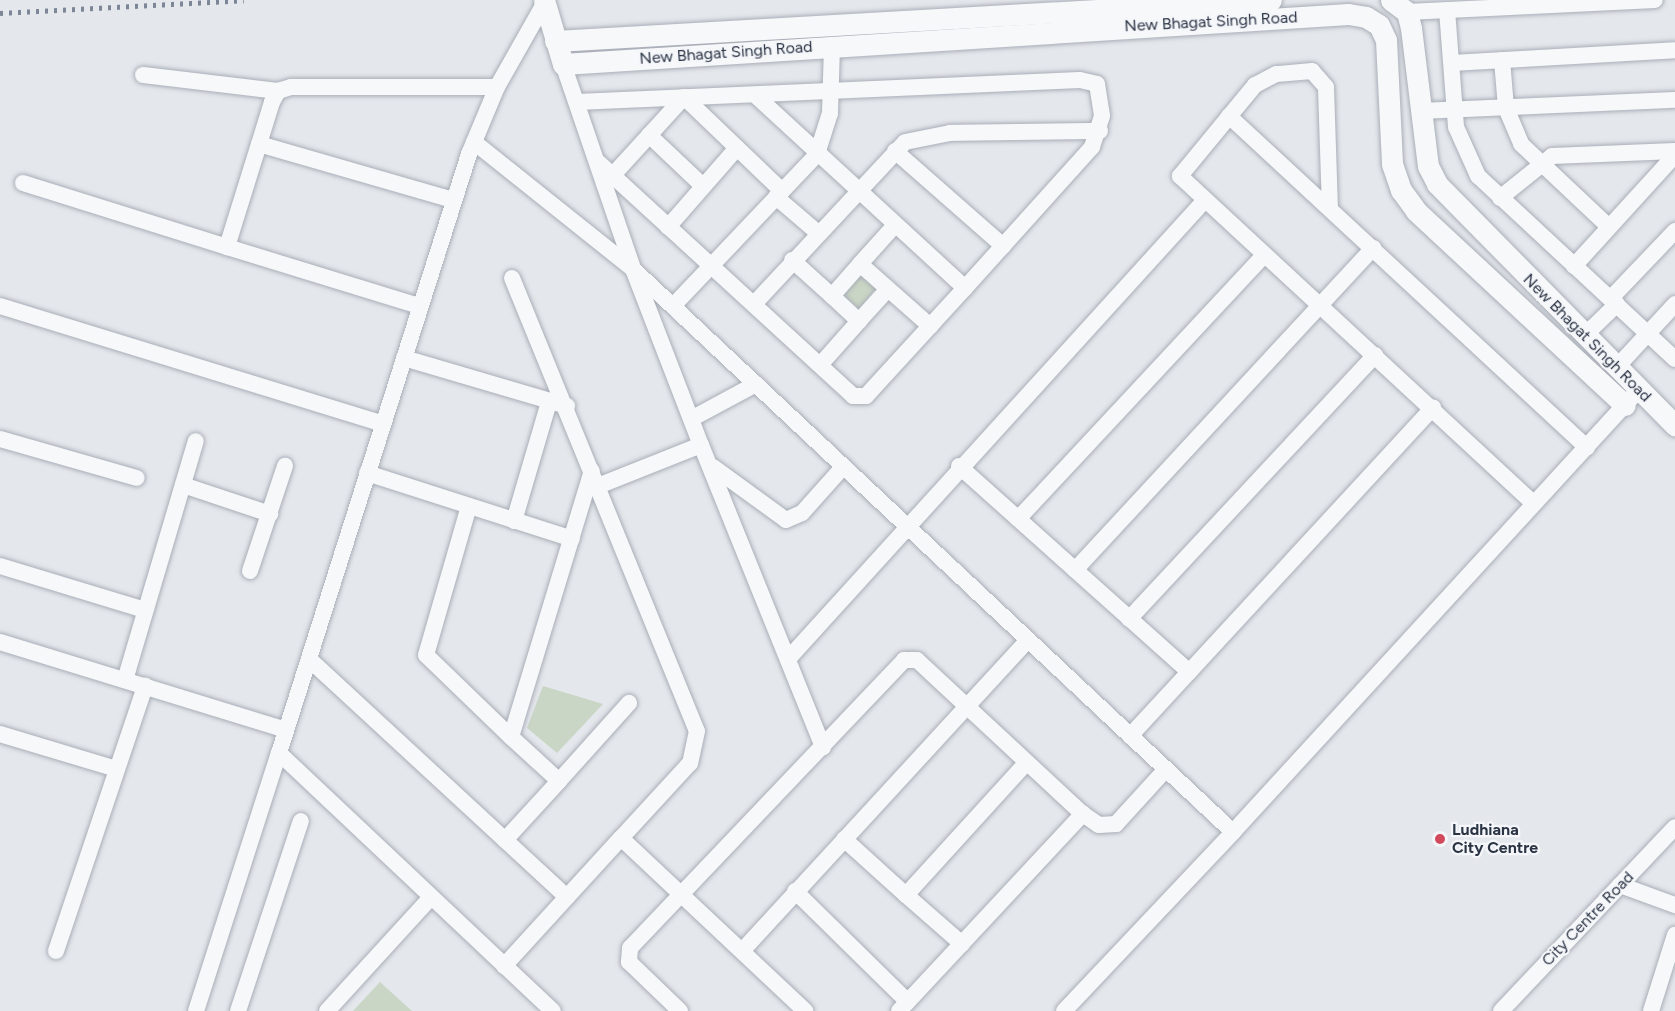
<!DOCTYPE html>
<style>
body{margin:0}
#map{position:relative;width:1675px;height:1011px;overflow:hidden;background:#e4e7ec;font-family:Figtree,sans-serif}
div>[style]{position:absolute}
.green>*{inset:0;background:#c9d6c5}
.roads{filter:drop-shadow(0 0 2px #a9aeb7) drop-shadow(0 0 2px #a9aeb7)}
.minor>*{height:16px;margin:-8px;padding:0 8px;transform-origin:8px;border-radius:8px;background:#f7f8fa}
.tertiary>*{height:21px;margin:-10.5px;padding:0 10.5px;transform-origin:10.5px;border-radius:10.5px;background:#f7f8fa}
.rail>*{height:4.5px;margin-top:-2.25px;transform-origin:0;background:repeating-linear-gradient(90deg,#7d8696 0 3px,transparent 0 9px)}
.dots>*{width:16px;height:16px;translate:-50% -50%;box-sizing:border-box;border:3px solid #f4f6f9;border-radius:50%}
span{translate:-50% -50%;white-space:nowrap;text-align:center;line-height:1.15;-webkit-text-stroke:4.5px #f4f6f9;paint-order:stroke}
.street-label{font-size:16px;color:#2b3445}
.poi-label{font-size:16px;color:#2b3445;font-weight:700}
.left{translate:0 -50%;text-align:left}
</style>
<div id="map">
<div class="green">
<div style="clip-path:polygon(860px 275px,876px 288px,859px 309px,843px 295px)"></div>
<div style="clip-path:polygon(543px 686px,603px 704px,557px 753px,527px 728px)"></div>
<div style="clip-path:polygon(380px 982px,412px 1011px,353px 1011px)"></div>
</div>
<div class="roads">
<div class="minor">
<div style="left:544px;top:4px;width:95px;rotate:119.5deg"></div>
<div style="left:497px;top:87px;width:73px;rotate:112.7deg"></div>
<div style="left:469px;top:154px;width:628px;rotate:107.6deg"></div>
<div style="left:279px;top:753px;width:376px;rotate:43.3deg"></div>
<div style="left:1447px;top:10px;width:117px;rotate:85.6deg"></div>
<div style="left:1456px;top:127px;width:54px;rotate:65.8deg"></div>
<div style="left:1478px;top:176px;width:269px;rotate:42.9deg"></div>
<div style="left:1407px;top:12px;width:248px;rotate:-2.8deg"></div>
<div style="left:1502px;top:60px;width:48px;rotate:85.2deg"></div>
<div style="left:1506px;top:108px;width:39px;rotate:67deg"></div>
<div style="left:1521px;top:144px;width:121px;rotate:43.3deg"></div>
<div style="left:1452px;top:63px;width:223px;rotate:-3.3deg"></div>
<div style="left:563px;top:64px;width:217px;rotate:71.1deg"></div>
<div style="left:633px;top:269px;width:823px;rotate:43.18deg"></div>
<div style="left:1233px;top:832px;width:592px;rotate:-47.47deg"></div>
<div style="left:143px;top:75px;width:136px;rotate:6.8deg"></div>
<div style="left:577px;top:102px;width:503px;rotate:-2.5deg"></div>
<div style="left:1080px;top:80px;width:17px;rotate:13deg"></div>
<div style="left:1097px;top:84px;width:32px;rotate:81deg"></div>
<div style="left:1102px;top:116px;width:33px;rotate:108deg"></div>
<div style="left:1092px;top:147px;width:190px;rotate:132deg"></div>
<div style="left:1420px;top:111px;width:255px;rotate:-2.5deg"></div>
<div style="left:1229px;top:116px;width:488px;rotate:42.8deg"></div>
<div style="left:649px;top:135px;width:74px;rotate:43.4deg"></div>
<div style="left:474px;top:142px;width:203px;rotate:38.6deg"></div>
<div style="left:633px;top:269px;width:189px;rotate:68.9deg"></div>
<div style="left:701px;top:445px;width:111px;rotate:158.3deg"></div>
<div style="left:259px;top:144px;width:108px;rotate:107.3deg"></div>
<div style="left:227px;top:247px;width:201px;rotate:17.1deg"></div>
<div style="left:895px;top:151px;width:144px;rotate:41.3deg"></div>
<div style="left:599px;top:163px;width:345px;rotate:42.5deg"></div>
<div style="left:853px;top:396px;width:13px"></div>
<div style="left:866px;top:396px;width:147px;rotate:-47.5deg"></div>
<div style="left:965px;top:288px;width:285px;rotate:-137.4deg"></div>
<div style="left:613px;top:175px;width:105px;rotate:-47.7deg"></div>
<div style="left:684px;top:97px;width:136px;rotate:43.8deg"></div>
<div style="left:23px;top:183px;width:214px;rotate:17.4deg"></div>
<div style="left:776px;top:197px;width:55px;rotate:40.6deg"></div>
<div style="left:1500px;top:198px;width:67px;rotate:-38.9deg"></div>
<div style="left:1552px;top:156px;width:123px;rotate:-2.3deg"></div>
<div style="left:453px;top:200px;width:202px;rotate:-163.9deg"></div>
<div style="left:259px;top:144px;width:44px;rotate:-72.8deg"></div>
<div style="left:272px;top:102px;width:13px;rotate:-61deg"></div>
<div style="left:278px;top:91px;width:14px;rotate:-17deg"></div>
<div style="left:291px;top:87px;width:206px"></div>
<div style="left:1330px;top:209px;width:122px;rotate:-91.9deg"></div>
<div style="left:1326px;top:87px;width:21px;rotate:-131deg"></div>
<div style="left:1312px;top:71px;width:36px;rotate:175deg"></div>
<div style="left:1276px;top:74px;width:24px;rotate:152deg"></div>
<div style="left:1255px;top:85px;width:118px;rotate:129.5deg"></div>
<div style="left:1180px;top:176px;width:480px;rotate:42.8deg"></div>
<div style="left:895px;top:225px;width:52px;rotate:131.9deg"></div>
<div style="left:860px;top:264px;width:94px;rotate:41.5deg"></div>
<div style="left:668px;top:227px;width:105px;rotate:-48.9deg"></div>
<div style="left:792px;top:260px;width:54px;rotate:42deg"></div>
<div style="left:832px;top:296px;width:43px;rotate:-48.8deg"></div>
<div style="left:1574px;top:266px;width:150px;rotate:-47.7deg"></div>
<div style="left:512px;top:278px;width:489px;rotate:67.8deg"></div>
<div style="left:697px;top:731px;width:33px;rotate:102deg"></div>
<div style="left:690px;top:763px;width:102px;rotate:132.6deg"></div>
<div style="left:832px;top:296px;width:37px;rotate:43deg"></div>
<div style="left:859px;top:321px;width:43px;rotate:-47.8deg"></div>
<div style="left:1611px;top:298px;width:93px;rotate:-46.3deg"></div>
<div style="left:754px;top:304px;width:221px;rotate:-47deg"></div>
<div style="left:905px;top:142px;width:46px;rotate:-11.3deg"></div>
<div style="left:950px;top:133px;width:150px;rotate:-0.8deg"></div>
<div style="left:0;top:306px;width:401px;rotate:17.1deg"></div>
<div style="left:673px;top:306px;width:209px;rotate:-46.5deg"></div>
<div style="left:817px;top:154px;width:43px;rotate:-72.4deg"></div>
<div style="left:830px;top:113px;width:68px;rotate:-88.3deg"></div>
<div style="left:1584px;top:336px;width:46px;rotate:-44.1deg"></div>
<div style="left:404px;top:358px;width:170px;rotate:16.4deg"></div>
<div style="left:820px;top:365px;width:59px;rotate:-48.4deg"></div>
<div style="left:1616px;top:368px;width:87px;rotate:-47.3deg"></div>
<div style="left:691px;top:419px;width:74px;rotate:-28.3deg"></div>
<div style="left:0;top:439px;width:142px;rotate:15.9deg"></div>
<div style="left:701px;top:445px;width:326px;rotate:68deg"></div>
<div style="left:959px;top:466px;width:309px;rotate:41.8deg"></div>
<div style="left:713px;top:467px;width:90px;rotate:36deg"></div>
<div style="left:786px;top:520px;width:17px;rotate:-24deg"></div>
<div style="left:802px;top:513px;width:62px;rotate:-48.3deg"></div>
<div style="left:367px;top:473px;width:215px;rotate:17.8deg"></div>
<div style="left:183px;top:485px;width:92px;rotate:18.4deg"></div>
<div style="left:469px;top:506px;width:155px;rotate:106.1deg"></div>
<div style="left:426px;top:655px;width:118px;rotate:44deg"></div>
<div style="left:511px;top:737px;width:278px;rotate:-73.1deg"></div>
<div style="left:1018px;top:519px;width:361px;rotate:-47deg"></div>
<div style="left:514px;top:521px;width:124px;rotate:-73.6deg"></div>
<div style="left:0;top:566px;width:152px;rotate:16.9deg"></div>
<div style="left:1075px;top:570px;width:439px;rotate:-47.2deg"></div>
<div style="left:250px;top:571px;width:111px;rotate:-71.6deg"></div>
<div style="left:1129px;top:619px;width:361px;rotate:-47deg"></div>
<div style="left:0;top:642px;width:299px;rotate:17.1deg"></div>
<div style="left:309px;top:659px;width:351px;rotate:42.7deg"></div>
<div style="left:788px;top:659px;width:619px;rotate:-47.75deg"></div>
<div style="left:125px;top:680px;width:249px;rotate:-73.5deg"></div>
<div style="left:0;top:734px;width:122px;rotate:16.7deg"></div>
<div style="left:1130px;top:736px;width:447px;rotate:-47.3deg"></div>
<div style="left:511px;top:737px;width:65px;rotate:42.5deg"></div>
<div style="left:559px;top:781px;width:105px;rotate:-48.1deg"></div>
<div style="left:844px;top:839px;width:84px;rotate:42.1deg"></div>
<div style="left:505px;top:840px;width:80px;rotate:-47.5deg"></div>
<div style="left:1620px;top:885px;width:59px;rotate:20deg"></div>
<div style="left:795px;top:891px;width:158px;rotate:44.5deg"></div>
<div style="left:962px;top:944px;width:74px;rotate:-138.8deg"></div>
<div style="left:906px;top:895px;width:178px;rotate:-47.7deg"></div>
<div style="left:56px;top:951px;width:280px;rotate:-71.4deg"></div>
<div style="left:742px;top:951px;width:423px;rotate:-47.4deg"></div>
<div style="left:504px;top:966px;width:173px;rotate:-47.6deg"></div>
<div style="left:621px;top:838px;width:253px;rotate:43.2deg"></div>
<div style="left:196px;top:1011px;width:271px;rotate:-72.2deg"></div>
<div style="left:238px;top:1011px;width:200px;rotate:-71.7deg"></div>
<div style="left:327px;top:1011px;width:154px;rotate:-47.6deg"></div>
<div style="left:680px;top:1011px;width:71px;rotate:-136.1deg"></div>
<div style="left:629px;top:962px;width:14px;rotate:-86deg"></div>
<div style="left:630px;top:948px;width:398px;rotate:-46.4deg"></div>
<div style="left:904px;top:660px;width:13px"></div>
<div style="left:917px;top:660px;width:226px;rotate:42.9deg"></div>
<div style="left:899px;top:1011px;width:270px;rotate:-47deg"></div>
<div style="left:1083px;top:814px;width:19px;rotate:35deg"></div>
<div style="left:1099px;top:825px;width:17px;rotate:-3deg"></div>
<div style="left:1116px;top:824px;width:74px;rotate:-47.7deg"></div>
<div style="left:1064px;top:1011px;width:246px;rotate:-46.6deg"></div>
<div style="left:1501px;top:1011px;width:253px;rotate:-46.6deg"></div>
<div style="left:1651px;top:1011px;width:80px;rotate:-72.5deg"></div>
</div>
<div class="tertiary">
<div style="left:544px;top:0;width:67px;rotate:73.5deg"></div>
<div style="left:563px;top:64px;width:787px;rotate:-3.64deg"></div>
<div style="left:1348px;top:14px;width:18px;rotate:9deg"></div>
<div style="left:1366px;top:17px;width:15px;rotate:32deg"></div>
<div style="left:1379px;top:25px;width:17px;rotate:65deg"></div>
<div style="left:1386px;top:40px;width:124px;rotate:87.2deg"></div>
<div style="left:1392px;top:164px;width:28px;rotate:71deg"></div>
<div style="left:1401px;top:190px;width:26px;rotate:54deg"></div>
<div style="left:1416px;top:211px;width:285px;rotate:42.9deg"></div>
<div style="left:1391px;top:0;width:20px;rotate:37deg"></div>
<div style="left:1407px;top:12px;width:16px;rotate:76deg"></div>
<div style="left:1411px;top:28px;width:139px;rotate:83deg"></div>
<div style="left:1428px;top:166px;width:20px;rotate:63deg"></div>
<div style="left:1437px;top:184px;width:339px;rotate:45.4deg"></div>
<div style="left:555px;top:41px;width:717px;rotate:-3.28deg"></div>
</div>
</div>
<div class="rail">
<div style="left:0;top:13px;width:244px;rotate:-3deg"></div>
</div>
<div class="dots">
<div style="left:1440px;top:839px;background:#d1495b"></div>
</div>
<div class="street-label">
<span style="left:1211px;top:22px;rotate:-3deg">New Bhagat Singh Road</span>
<span style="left:726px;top:53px;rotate:-4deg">New Bhagat Singh Road</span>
<span style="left:1587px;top:338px;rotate:45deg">New Bhagat Singh Road</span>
<span style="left:1588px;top:919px;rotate:-46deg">City Centre Road</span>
</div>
<div class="poi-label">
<span class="left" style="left:1452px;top:839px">Ludhiana<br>City Centre</span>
</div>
</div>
